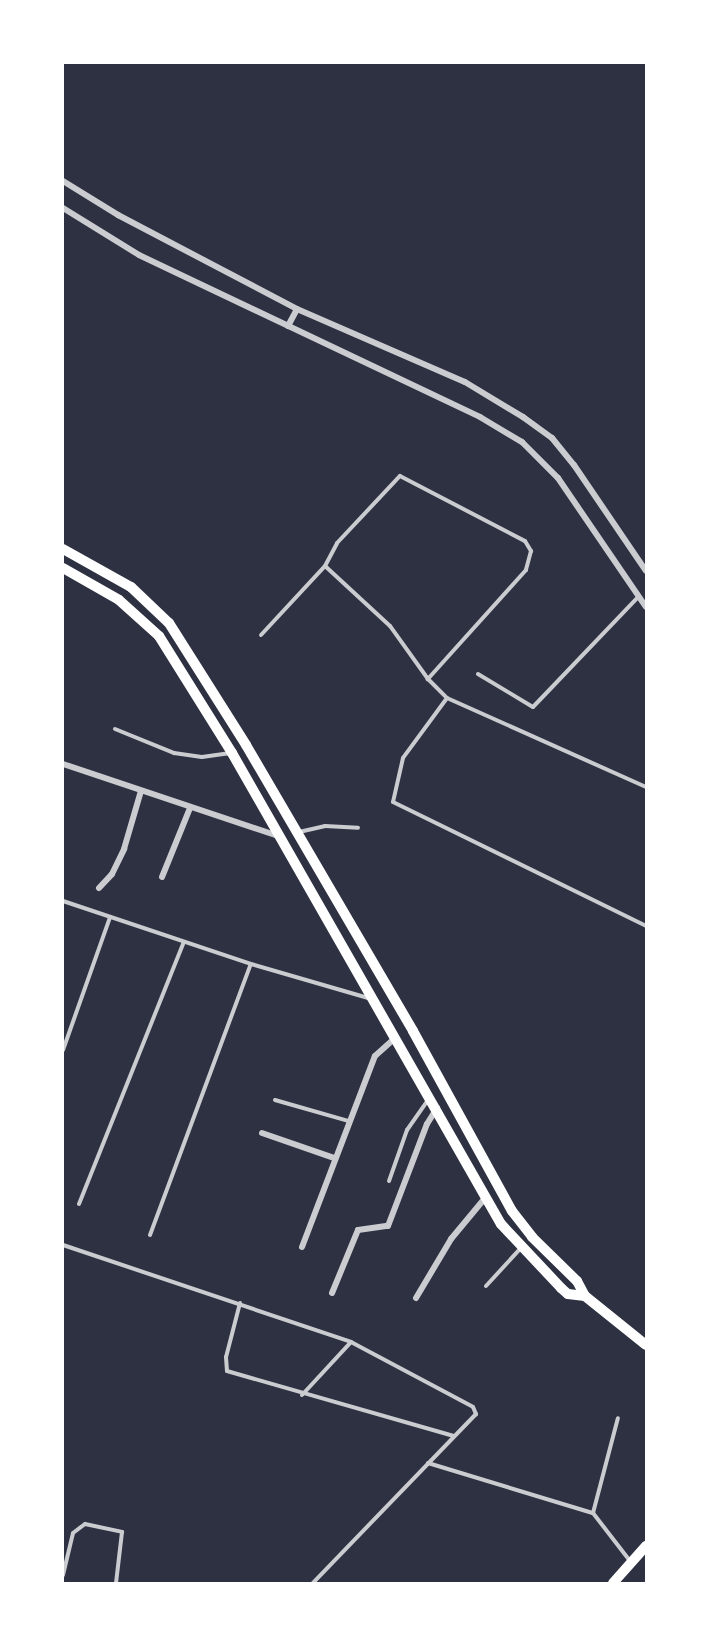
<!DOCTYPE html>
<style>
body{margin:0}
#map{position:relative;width:709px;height:1646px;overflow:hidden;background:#2d3142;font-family:"Titillium Web",sans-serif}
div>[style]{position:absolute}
.service>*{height:4px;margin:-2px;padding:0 2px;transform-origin:2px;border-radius:2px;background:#caccd0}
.minor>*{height:6px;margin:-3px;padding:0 3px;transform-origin:3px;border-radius:3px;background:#caccd0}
.secondary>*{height:10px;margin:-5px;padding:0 5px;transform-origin:5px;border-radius:5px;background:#fff}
span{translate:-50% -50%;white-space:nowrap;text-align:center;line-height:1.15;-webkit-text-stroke:6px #fff;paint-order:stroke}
.frame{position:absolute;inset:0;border:64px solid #fff;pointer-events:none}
</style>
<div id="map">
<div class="service">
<div style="left:261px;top:635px;width:94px;rotate:-47.2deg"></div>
<div style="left:325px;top:566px;width:26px;rotate:-62deg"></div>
<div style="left:337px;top:543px;width:92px;rotate:-46.8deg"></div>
<div style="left:400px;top:476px;width:141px;rotate:27.5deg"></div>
<div style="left:525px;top:541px;width:12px;rotate:59deg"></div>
<div style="left:531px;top:551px;width:20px;rotate:105deg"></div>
<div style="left:526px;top:570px;width:147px;rotate:132deg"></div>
<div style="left:428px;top:679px;width:65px;rotate:-125.6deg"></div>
<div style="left:390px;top:626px;width:88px;rotate:-137.3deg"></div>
<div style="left:478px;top:674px;width:64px;rotate:31deg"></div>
<div style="left:533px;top:707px;width:152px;rotate:-46.3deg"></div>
<div style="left:428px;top:679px;width:27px;rotate:45deg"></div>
<div style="left:447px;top:698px;width:218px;rotate:24.1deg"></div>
<div style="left:447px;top:698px;width:74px;rotate:126.3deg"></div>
<div style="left:403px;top:758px;width:45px;rotate:102.8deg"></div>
<div style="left:393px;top:802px;width:282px;rotate:26.1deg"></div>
<div style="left:115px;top:729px;width:64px;rotate:22.1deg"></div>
<div style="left:174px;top:753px;width:28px;rotate:8deg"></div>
<div style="left:202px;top:757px;width:27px;rotate:-8deg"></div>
<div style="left:299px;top:832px;width:27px;rotate:-13deg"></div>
<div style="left:325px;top:826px;width:33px;rotate:3deg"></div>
<div style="left:63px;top:901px;width:198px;rotate:18.5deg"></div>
<div style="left:251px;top:964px;width:122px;rotate:16.2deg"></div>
<div style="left:63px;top:1050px;width:141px;rotate:-70.5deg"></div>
<div style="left:275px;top:1100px;width:76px;rotate:16deg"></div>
<div style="left:389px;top:1181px;width:54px;rotate:-70.6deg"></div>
<div style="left:407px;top:1130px;width:38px;rotate:-55deg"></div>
<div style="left:79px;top:1204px;width:282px;rotate:-68.2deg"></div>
<div style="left:150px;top:1235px;width:289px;rotate:-69.6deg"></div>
<div style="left:63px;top:1245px;width:304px;rotate:18.6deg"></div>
<div style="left:351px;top:1342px;width:138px;rotate:28deg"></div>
<div style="left:473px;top:1407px;width:8px;rotate:67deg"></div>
<div style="left:476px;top:1414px;width:235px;rotate:134deg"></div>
<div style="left:486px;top:1286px;width:52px;rotate:-47.4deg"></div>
<div style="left:240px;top:1303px;width:56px;rotate:104.5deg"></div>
<div style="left:226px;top:1357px;width:14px;rotate:86deg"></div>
<div style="left:227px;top:1371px;width:235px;rotate:16deg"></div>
<div style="left:302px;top:1395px;width:72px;rotate:-47.2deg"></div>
<div style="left:428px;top:1463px;width:172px;rotate:16.9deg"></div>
<div style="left:593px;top:1513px;width:61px;rotate:52.4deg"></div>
<div style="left:593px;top:1513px;width:98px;rotate:-75.3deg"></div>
<div style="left:63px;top:1575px;width:43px;rotate:-76.6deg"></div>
<div style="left:73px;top:1533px;width:15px;rotate:-37deg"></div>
<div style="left:85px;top:1524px;width:38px;rotate:12deg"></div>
<div style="left:122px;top:1532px;width:51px;rotate:96.7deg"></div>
</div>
<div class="minor">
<div style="left:63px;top:181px;width:65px;rotate:31.7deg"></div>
<div style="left:118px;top:215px;width:202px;rotate:27.7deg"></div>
<div style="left:297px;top:309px;width:183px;rotate:23.5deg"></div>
<div style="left:465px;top:382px;width:68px;rotate:31.1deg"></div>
<div style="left:523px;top:417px;width:36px;rotate:36deg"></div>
<div style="left:552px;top:438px;width:35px;rotate:51deg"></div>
<div style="left:574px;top:465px;width:128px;rotate:55.8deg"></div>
<div style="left:63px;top:208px;width:89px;rotate:31.7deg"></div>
<div style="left:139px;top:255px;width:378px;rotate:25.4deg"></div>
<div style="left:480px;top:417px;width:49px;rotate:30.8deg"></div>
<div style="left:522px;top:442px;width:51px;rotate:45deg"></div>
<div style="left:558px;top:478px;width:156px;rotate:55.7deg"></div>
<div style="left:288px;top:326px;width:19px;rotate:-62deg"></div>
<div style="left:63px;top:764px;width:227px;rotate:18.5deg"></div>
<div style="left:162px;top:877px;width:74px;rotate:-67.9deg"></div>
<div style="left:99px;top:888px;width:19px;rotate:-47deg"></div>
<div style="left:112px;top:874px;width:28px;rotate:-64deg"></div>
<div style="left:124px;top:849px;width:60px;rotate:-73.7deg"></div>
<div style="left:262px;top:1133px;width:76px;rotate:19.1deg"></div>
<div style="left:302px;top:1247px;width:204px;rotate:-69.1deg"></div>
<div style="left:375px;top:1056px;width:27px;rotate:-42deg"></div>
<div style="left:332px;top:1293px;width:68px;rotate:-67.6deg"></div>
<div style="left:358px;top:1230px;width:30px;rotate:-8deg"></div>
<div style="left:388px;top:1226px;width:109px;rotate:-69.1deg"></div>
<div style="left:427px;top:1124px;width:19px;rotate:-58deg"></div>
<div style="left:416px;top:1298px;width:69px;rotate:-59.3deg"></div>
<div style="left:451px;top:1239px;width:53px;rotate:-50.3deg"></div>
</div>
<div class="secondary">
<div style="left:63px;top:549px;width:78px;rotate:29.2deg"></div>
<div style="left:131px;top:587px;width:52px;rotate:43.5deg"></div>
<div style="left:169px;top:623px;width:144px;rotate:57.7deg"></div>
<div style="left:246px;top:745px;width:331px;rotate:59.7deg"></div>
<div style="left:413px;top:1031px;width:205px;rotate:61.2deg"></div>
<div style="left:512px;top:1211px;width:33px;rotate:52deg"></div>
<div style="left:532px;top:1237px;width:63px;rotate:44.4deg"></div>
<div style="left:577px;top:1281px;width:17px;rotate:62deg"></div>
<div style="left:585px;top:1296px;width:78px;rotate:38.8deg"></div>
<div style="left:63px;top:568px;width:64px;rotate:29.7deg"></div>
<div style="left:119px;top:600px;width:54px;rotate:42deg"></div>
<div style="left:159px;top:636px;width:138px;rotate:58deg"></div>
<div style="left:232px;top:753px;width:542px;rotate:60.27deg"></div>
<div style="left:501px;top:1224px;width:88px;rotate:46.8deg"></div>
<div style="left:561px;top:1288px;width:9px;rotate:41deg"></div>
<div style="left:568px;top:1294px;width:17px;rotate:7deg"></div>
<div style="left:613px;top:1583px;width:50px;rotate:-48.3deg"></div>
</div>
<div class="frame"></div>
</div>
